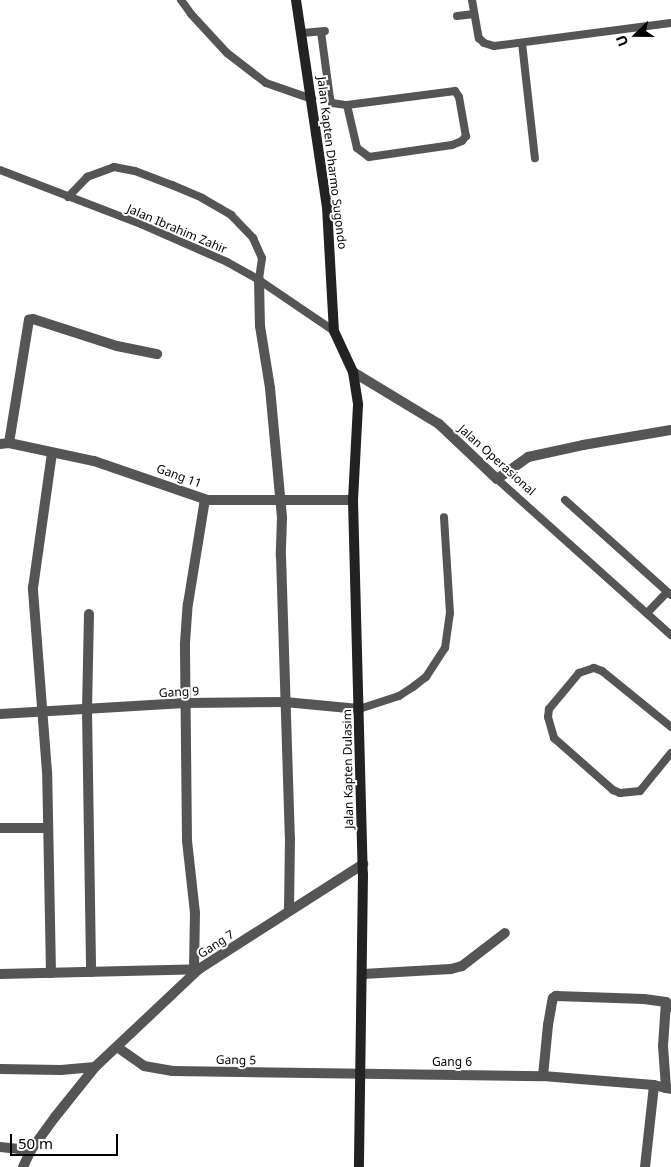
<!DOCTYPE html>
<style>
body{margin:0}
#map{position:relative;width:671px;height:1167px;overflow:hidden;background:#fff;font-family:"Noto Sans",sans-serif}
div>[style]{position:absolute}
.lane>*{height:8px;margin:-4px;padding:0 4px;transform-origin:4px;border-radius:4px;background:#555}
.street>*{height:10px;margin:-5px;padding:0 5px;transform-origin:5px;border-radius:5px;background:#555}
.secondary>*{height:10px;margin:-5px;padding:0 5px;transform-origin:5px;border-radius:5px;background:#222}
span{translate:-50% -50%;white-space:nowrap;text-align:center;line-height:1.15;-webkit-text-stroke:4px #fff;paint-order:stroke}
.street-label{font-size:12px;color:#000}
.north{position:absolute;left:611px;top:10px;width:50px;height:50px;-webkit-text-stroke:4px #fff;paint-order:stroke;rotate:248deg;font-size:14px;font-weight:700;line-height:20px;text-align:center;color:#000}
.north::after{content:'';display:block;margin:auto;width:18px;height:22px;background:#000;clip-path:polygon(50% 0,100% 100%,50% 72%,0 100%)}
.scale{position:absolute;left:10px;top:1134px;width:108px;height:22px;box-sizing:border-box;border:2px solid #000;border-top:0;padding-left:6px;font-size:15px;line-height:18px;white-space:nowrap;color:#000;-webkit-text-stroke:4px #fff;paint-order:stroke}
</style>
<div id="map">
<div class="lane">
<div style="left:181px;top:0;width:17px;rotate:54deg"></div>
<div style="left:191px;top:14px;width:53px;rotate:47.3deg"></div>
<div style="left:227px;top:53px;width:49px;rotate:37.6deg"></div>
<div style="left:266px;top:83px;width:49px;rotate:19.2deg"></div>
<div style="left:472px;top:0;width:39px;rotate:80deg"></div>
<div style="left:479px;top:38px;width:7px;rotate:45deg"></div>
<div style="left:484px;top:43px;width:10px;rotate:17deg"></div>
<div style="left:494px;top:46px;width:178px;rotate:-7.4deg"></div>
<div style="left:457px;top:16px;width:17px;rotate:-7deg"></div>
<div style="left:321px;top:32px;width:68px;rotate:82.3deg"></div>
<div style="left:330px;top:99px;width:4px;rotate:63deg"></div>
<div style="left:332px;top:103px;width:15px;rotate:8deg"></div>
<div style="left:347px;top:105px;width:109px;rotate:-7.4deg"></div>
<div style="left:455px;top:91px;width:7px;rotate:56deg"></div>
<div style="left:459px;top:97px;width:40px;rotate:80deg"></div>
<div style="left:466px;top:136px;width:6px;rotate:129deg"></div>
<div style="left:462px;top:141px;width:11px;rotate:158deg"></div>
<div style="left:452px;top:145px;width:84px;rotate:171.8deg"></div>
<div style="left:369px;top:157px;width:15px;rotate:-143deg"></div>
<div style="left:357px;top:148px;width:44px;rotate:-103.1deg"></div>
<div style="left:302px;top:33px;width:23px;rotate:-5deg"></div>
<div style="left:522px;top:43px;width:116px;rotate:83.6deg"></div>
<div style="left:0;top:170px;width:151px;rotate:21deg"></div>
<div style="left:141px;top:224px;width:94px;rotate:23.8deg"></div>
<div style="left:227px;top:262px;width:37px;rotate:29deg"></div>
<div style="left:259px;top:280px;width:91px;rotate:34.2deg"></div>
<div style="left:68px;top:197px;width:28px;rotate:-46deg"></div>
<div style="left:87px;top:177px;width:29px;rotate:-20deg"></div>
<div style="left:114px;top:167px;width:21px;rotate:11deg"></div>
<div style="left:135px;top:171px;width:40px;rotate:21deg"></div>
<div style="left:172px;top:185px;width:33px;rotate:23deg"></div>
<div style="left:202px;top:198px;width:34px;rotate:30deg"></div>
<div style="left:231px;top:215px;width:32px;rotate:46deg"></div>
<div style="left:253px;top:238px;width:22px;rotate:66deg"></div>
<div style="left:262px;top:258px;width:22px;rotate:98deg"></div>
<div style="left:497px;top:479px;width:234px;rotate:41.9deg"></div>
<div style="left:565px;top:500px;width:142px;rotate:41.9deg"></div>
<div style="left:647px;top:613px;width:29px;rotate:-46deg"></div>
<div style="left:359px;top:709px;width:42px;rotate:-18deg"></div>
<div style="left:399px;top:696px;width:17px;rotate:-33deg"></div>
<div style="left:413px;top:687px;width:16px;rotate:-38deg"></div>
<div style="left:426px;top:677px;width:35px;rotate:-57deg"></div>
<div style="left:445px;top:648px;width:35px;rotate:-82deg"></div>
<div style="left:450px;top:613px;width:96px;rotate:-93.6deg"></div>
<div style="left:671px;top:727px;width:89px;rotate:-140.9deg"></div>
<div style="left:602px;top:671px;width:9px;rotate:-159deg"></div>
<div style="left:594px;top:668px;width:16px;rotate:162deg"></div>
<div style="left:579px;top:673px;width:47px;rotate:129.8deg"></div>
<div style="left:549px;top:709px;width:8px;rotate:97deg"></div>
<div style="left:548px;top:717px;width:22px;rotate:74deg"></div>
<div style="left:554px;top:738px;width:79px;rotate:41.4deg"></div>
<div style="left:613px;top:790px;width:8px;rotate:23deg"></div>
<div style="left:620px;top:793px;width:20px;rotate:-6deg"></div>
<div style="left:640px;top:791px;width:49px;rotate:-50.8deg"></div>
</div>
<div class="street">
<div style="left:259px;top:280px;width:46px;rotate:88.8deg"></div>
<div style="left:260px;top:326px;width:63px;rotate:80.8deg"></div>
<div style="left:270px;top:388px;width:131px;rotate:84.7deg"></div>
<div style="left:282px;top:518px;width:38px;rotate:92deg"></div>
<div style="left:281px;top:556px;width:282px;rotate:88.2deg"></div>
<div style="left:290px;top:838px;width:73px;rotate:90.8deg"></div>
<div style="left:353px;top:372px;width:100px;rotate:31.2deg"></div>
<div style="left:439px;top:424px;width:80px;rotate:43.5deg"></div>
<div style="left:497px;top:479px;width:38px;rotate:-35deg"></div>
<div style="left:528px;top:457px;width:56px;rotate:-12.3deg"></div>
<div style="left:583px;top:445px;width:89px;rotate:-9.7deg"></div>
<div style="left:9px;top:443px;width:125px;rotate:-80.8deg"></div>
<div style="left:29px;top:320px;width:4px;rotate:-14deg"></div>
<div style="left:33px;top:319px;width:88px;rotate:17.8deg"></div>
<div style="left:117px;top:346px;width:41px;rotate:11.3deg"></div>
<div style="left:0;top:444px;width:9px;rotate:-6deg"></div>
<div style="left:9px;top:443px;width:87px;rotate:12deg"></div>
<div style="left:94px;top:461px;width:120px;rotate:19deg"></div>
<div style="left:207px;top:500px;width:146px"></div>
<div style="left:89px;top:614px;width:96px;rotate:91.2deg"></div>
<div style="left:87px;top:710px;width:262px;rotate:89.1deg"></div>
<div style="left:0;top:714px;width:185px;rotate:-3.4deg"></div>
<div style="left:185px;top:703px;width:100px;rotate:-0.6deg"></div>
<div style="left:285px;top:702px;width:74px;rotate:5.4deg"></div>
<div style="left:0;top:828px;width:48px"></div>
<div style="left:194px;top:969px;width:56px;rotate:-89deg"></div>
<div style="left:195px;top:913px;width:72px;rotate:-96.3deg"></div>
<div style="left:187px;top:841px;width:198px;rotate:-90.6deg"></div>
<div style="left:185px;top:643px;width:39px;rotate:-86deg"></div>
<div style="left:188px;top:604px;width:106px;rotate:-80.8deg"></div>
<div style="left:51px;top:973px;width:201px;rotate:-91.1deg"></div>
<div style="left:47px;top:772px;width:185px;rotate:-94.4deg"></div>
<div style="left:33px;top:588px;width:136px;rotate:-82deg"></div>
<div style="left:0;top:974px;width:199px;rotate:-1.4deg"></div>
<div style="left:199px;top:969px;width:195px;rotate:-32.6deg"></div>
<div style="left:363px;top:974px;width:88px;rotate:-3.3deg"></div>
<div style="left:451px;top:969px;width:11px;rotate:-15deg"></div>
<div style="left:462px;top:966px;width:54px;rotate:-37.5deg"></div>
<div style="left:666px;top:1002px;width:44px;rotate:93.9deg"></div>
<div style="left:663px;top:1046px;width:42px;rotate:85.9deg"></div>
<div style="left:666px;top:1088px;width:5px;rotate:11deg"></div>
<div style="left:117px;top:1047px;width:33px;rotate:35deg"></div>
<div style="left:144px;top:1066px;width:29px;rotate:10deg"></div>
<div style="left:173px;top:1071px;width:370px;rotate:0.8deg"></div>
<div style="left:543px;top:1076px;width:111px;rotate:4.6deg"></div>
<div style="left:0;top:1069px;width:61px;rotate:0.9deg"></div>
<div style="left:61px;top:1070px;width:34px;rotate:-5deg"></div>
<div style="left:543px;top:1076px;width:51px;rotate:-84.4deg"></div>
<div style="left:548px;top:1025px;width:27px;rotate:-80deg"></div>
<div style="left:553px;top:998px;width:4px;rotate:-34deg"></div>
<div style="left:556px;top:996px;width:88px;rotate:2deg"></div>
<div style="left:644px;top:999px;width:22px;rotate:8deg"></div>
<div style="left:666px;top:1002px;width:7px;rotate:45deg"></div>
<div style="left:0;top:1147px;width:31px;rotate:6deg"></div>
<div style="left:23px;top:1167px;width:19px;rotate:-65deg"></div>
<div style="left:31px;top:1150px;width:41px;rotate:-54deg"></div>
<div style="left:55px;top:1117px;width:64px;rotate:-51.3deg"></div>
<div style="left:95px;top:1067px;width:143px;rotate:-43.3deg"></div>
<div style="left:645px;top:1167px;width:82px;rotate:-83.7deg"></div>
<div style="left:654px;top:1085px;width:12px;rotate:14deg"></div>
</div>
<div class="secondary">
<div style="left:296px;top:0;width:209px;rotate:81.5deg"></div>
<div style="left:327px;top:207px;width:124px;rotate:86.8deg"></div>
<div style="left:334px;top:331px;width:45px;rotate:65.1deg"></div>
<div style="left:353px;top:372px;width:33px;rotate:81deg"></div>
<div style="left:358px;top:405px;width:95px;rotate:93deg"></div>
<div style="left:353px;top:500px;width:374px;rotate:88.5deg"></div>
<div style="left:363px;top:874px;width:293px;rotate:90.8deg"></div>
</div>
<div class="street-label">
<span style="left:332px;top:163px;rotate:83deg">Jalan Kapten Dharmo Sugondo</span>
<span style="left:177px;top:229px;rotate:23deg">Jalan Ibrahim Zahir</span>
<span style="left:497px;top:460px;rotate:42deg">Jalan Operasional</span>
<span style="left:179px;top:476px;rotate:20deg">Gang 11</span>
<span style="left:179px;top:692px;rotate:-3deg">Gang 9</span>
<span style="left:348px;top:769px;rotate:-91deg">Jalan Kapten Dulasim</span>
<span style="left:216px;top:944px;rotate:-33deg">Gang 7</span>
<span style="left:236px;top:1060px;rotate:1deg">Gang 5</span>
<span style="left:452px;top:1062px">Gang 6</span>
</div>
<div class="north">U</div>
<div class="scale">50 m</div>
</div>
